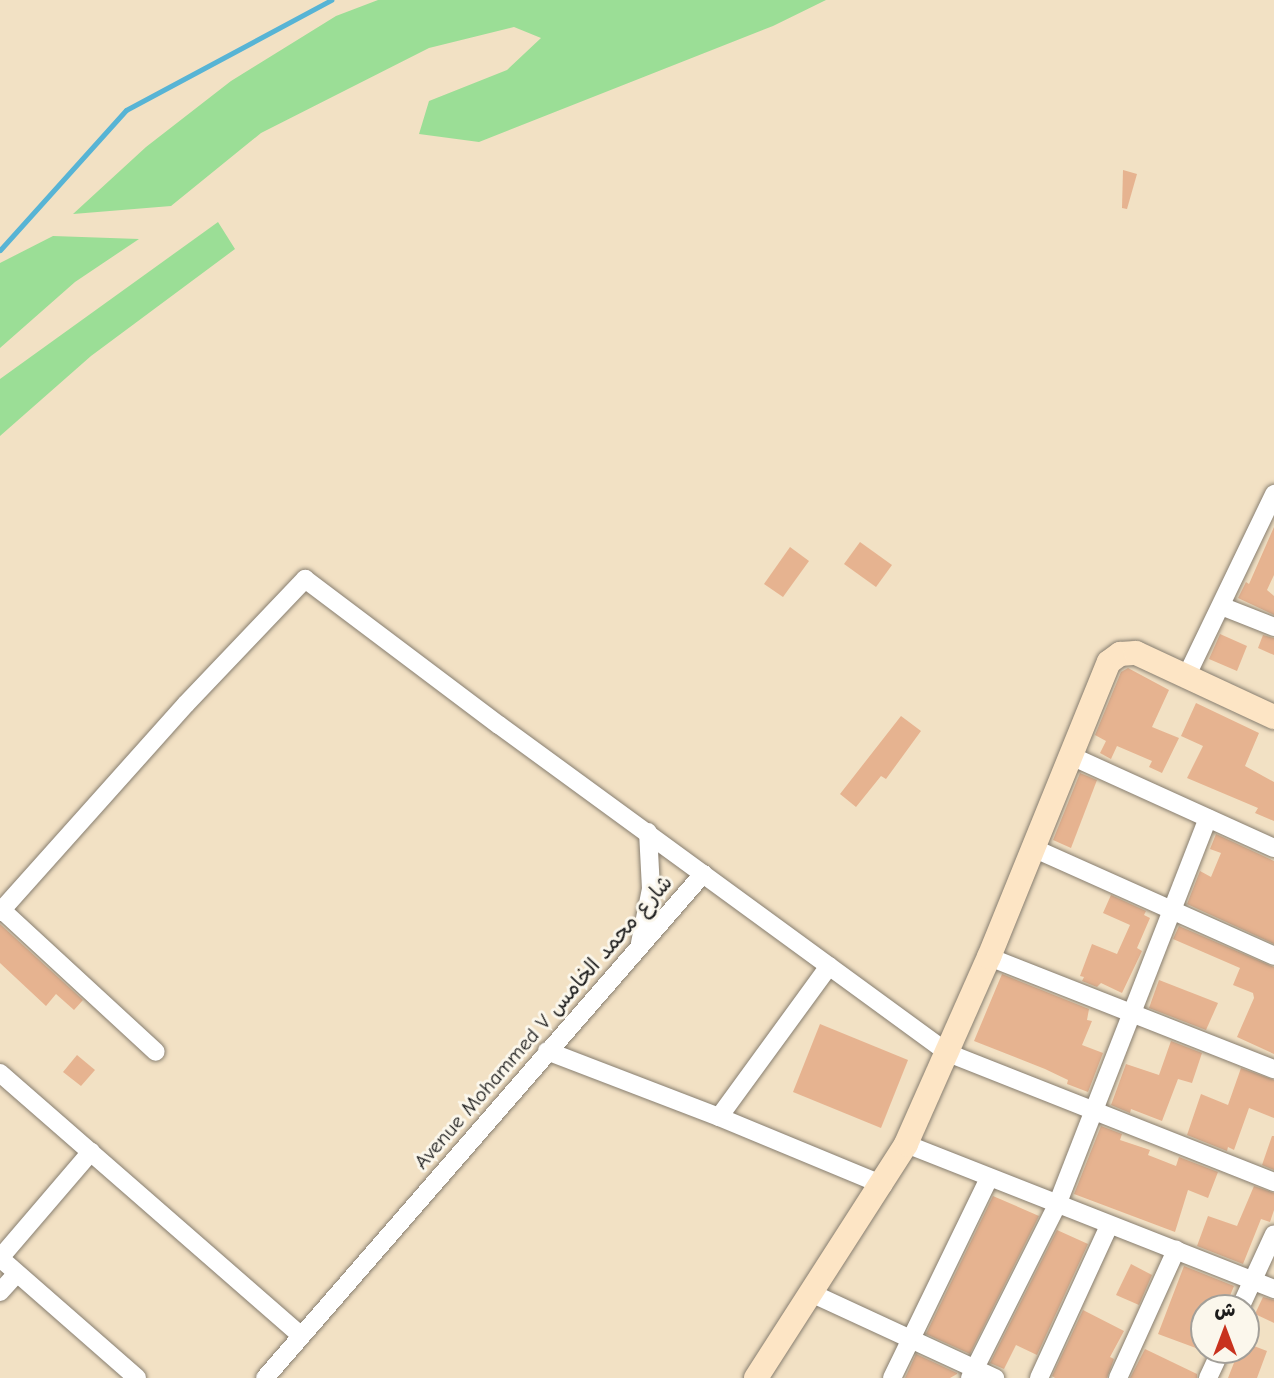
<!DOCTYPE html>
<meta charset="utf-8">
<style>
body{margin:0}
#map{position:relative;width:1274px;height:1378px;overflow:hidden;background:#f2e1c4;font-family:"Comic Neue","Playpen Sans Arabic",sans-serif}
div>[style]{position:absolute}
.green>*{inset:0;background:#9bde96}
.stream>*{height:5px;margin:-2.5px;padding:0 2.5px;transform-origin:2.5px;border-radius:2.5px;background:#57b4d5}
.building>*{inset:0;background:#e6b390}
.roads{filter:drop-shadow(0 0 2px #877e70) drop-shadow(0 0 2px #877e70)}
.street>*{height:18px;margin:-9px;padding:0 9px;transform-origin:9px;border-radius:9px;background:#fff}
.secondary>*{height:24px;margin:-12px;padding:0 12px;transform-origin:12px;border-radius:12px;background:#fde5c5}
span{translate:-50% -50%;white-space:nowrap;text-align:center;line-height:1.15;-webkit-text-stroke:6px #fbf7ec;paint-order:stroke}
.street-label{font-size:21px;color:#1c1c1c}
.north{position:absolute;left:1190px;top:1294px;width:70px;height:70px;box-sizing:border-box;background:#fbf7ec;border:2px solid #a29f99;border-radius:50%;rotate:0deg;font-size:19px;font-weight:700;line-height:28px;text-align:center;color:#1c1c1c}
.north::after{content:'';display:block;margin:auto;width:24px;height:32px;background:#c8321e;clip-path:polygon(50% 0,100% 100%,50% 72%,0 100%)}
</style>
<div id="map">
<div class="green">
<div style="clip-path:polygon(378px 0,826px 0,773px 26px,479px 142px,419px 134px,429px 101px,507px 70px,541px 38px,514px 27px,429px 48px,261px 133px,171px 206px,73px 214px,146px 147px,231px 81px,336px 16px)"></div>
<div style="clip-path:polygon(218px 222px,235px 249px,91px 356px,0 436px,0 379px)"></div>
<div style="clip-path:polygon(53px 236px,139px 239px,75px 282px,0 348px,0 263px)"></div>
</div>
<div class="stream">
<div style="left:0;top:250px;width:188px;rotate:-48deg"></div>
<div style="left:126px;top:110px;width:233px;rotate:-28.2deg"></div>
</div>
<div class="building">
<div style="clip-path:polygon(1123px 170px,1137px 174px,1127px 209px,1122px 208px)"></div>
<div style="clip-path:polygon(1274px 527px,1274px 575px,1267px 590px,1274px 596px,1274px 615px,1238px 598px,1246px 582px,1249px 584px)"></div>
<div style="clip-path:polygon(860px 542px,892px 565px,876px 587px,844px 564px)"></div>
<div style="clip-path:polygon(790px 547px,809px 561px,783px 597px,764px 584px)"></div>
<div style="clip-path:polygon(1220px 634px,1247px 646px,1237px 671px,1209px 659px)"></div>
<div style="clip-path:polygon(1263px 635px,1274px 638px,1274px 655px,1258px 648px)"></div>
<div style="clip-path:polygon(1128px 668px,1169px 690px,1152px 727px,1179px 738px,1162px 773px,1149px 767px,1152px 761px,1117px 746px,1111px 759px,1100px 753px,1106px 741px,1095px 735px,1121px 672px)"></div>
<div style="clip-path:polygon(1196px 703px,1259px 733px,1245px 766px,1274px 782px,1274px 821px,1255px 813px,1258px 808px,1187px 778px,1203px 746px,1181px 736px)"></div>
<div style="clip-path:polygon(901px 716px,921px 731px,886px 779px,881px 776px,856px 807px,840px 794px)"></div>
<div style="clip-path:polygon(1080px 773px,1097px 780px,1071px 848px,1053px 840px)"></div>
<div style="clip-path:polygon(1216px 834px,1274px 861px,1274px 944px,1187px 904px,1200px 871px,1211px 877px,1221px 853px,1210px 849px)"></div>
<div style="clip-path:polygon(1111px 895px,1146px 911px,1144px 915px,1150px 918px,1137px 948px,1142px 951px,1122px 993px,1101px 983px,1097px 987px,1082px 981px,1084px 977px,1080px 976px,1092px 944px,1117px 954px,1130px 925px,1103px 913px)"></div>
<div style="clip-path:polygon(0 924px,83px 1000px,74px 1010px,56px 994px,46px 1006px,0 963px)"></div>
<div style="clip-path:polygon(1179px 926px,1274px 967px,1274px 1054px,1237px 1037px,1254px 998px,1253px 993px,1233px 985px,1240px 968px,1173px 939px)"></div>
<div style="clip-path:polygon(1002px 974px,1089px 1009px,1087px 1020px,1092px 1021px,1082px 1045px,1103px 1053px,1088px 1092px,1067px 1084px,1068px 1080px,1045px 1069px,974px 1041px)"></div>
<div style="clip-path:polygon(1159px 980px,1218px 1003px,1206px 1030px,1149px 1008px)"></div>
<div style="clip-path:polygon(820px 1024px,908px 1060px,881px 1128px,793px 1092px)"></div>
<div style="clip-path:polygon(1171px 1041px,1202px 1053px,1192px 1083px,1178px 1079px,1162px 1121px,1131px 1109px,1130px 1113px,1111px 1105px,1126px 1064px,1159px 1075px)"></div>
<div style="clip-path:polygon(77px 1055px,95px 1070px,81px 1086px,63px 1072px)"></div>
<div style="clip-path:polygon(1241px 1068px,1274px 1080px,1274px 1118px,1249px 1108px,1234px 1150px,1228px 1147px,1227px 1151px,1187px 1135px,1201px 1094px,1228px 1105px)"></div>
<div style="clip-path:polygon(1101px 1126px,1122px 1134px,1120px 1140px,1150px 1150px,1148px 1155px,1176px 1166px,1179px 1157px,1218px 1172px,1208px 1198px,1188px 1190px,1175px 1232px,1074px 1194px)"></div>
<div style="clip-path:polygon(1272px 1136px,1274px 1136px,1274px 1170px,1262px 1165px)"></div>
<div style="clip-path:polygon(1254px 1186px,1274px 1193px,1274px 1210px,1270px 1222px,1261px 1219px,1243px 1264px,1197px 1246px,1208px 1216px,1237px 1226px)"></div>
<div style="clip-path:polygon(993px 1196px,1039px 1216px,970px 1354px,926px 1334px)"></div>
<div style="clip-path:polygon(1057px 1230px,1088px 1244px,1037px 1355px,1016px 1345px,1004px 1369px,990px 1363px)"></div>
<div style="clip-path:polygon(1131px 1264px,1152px 1275px,1139px 1305px,1116px 1295px)"></div>
<div style="clip-path:polygon(1184px 1266px,1234px 1286px,1225px 1308px,1204px 1308px,1204px 1351px,1158px 1334px)"></div>
<div style="clip-path:polygon(1263px 1297px,1274px 1300px,1274px 1323px,1255px 1314px)"></div>
<div style="clip-path:polygon(1083px 1310px,1124px 1331px,1110px 1357px,1114px 1359px,1107px 1378px,1055px 1378px,1052px 1376px)"></div>
<div style="clip-path:polygon(1246px 1343px,1267px 1351px,1257px 1378px,1228px 1378px,1239px 1350px,1246px 1350px)"></div>
<div style="clip-path:polygon(1145px 1349px,1197px 1374px,1197px 1378px,1130px 1378px)"></div>
<div style="clip-path:polygon(916px 1354px,957px 1373px,957px 1374px,950px 1378px,905px 1378px)"></div>
</div>
<div class="roads">
<div class="street">
<div style="left:1221px;top:606px;width:57px;rotate:21.6deg"></div>
<div style="left:1187px;top:675px;width:201px;rotate:-64.3deg"></div>
<div style="left:1069px;top:755px;width:225px;rotate:24.4deg"></div>
<div style="left:1033px;top:848px;width:264px;rotate:24.1deg"></div>
<div style="left:2px;top:910px;width:209px;rotate:42.7deg"></div>
<div style="left:0;top:912px;width:279px;rotate:-48.2deg"></div>
<div style="left:186px;top:704px;width:173px;rotate:-46.4deg"></div>
<div style="left:305px;top:579px;width:243px;rotate:37deg"></div>
<div style="left:499px;top:725px;width:556px;rotate:36.15deg"></div>
<div style="left:948px;top:1053px;width:351px;rotate:21.6deg"></div>
<div style="left:640px;top:943px;width:55px;rotate:-78.5deg"></div>
<div style="left:651px;top:889px;width:57px;rotate:-93deg"></div>
<div style="left:989px;top:957px;width:306px;rotate:21.5deg"></div>
<div style="left:547px;top:1051px;width:184px;rotate:21deg"></div>
<div style="left:719px;top:1117px;width:178px;rotate:22.5deg"></div>
<div style="left:0;top:1073px;width:400px;rotate:41.1deg"></div>
<div style="left:719px;top:1117px;width:187px;rotate:-53.9deg"></div>
<div style="left:906px;top:1144px;width:396px;rotate:21.5deg"></div>
<div style="left:0;top:1258px;width:182px;rotate:41.2deg"></div>
<div style="left:0;top:1258px;width:140px;rotate:-49.4deg"></div>
<div style="left:0;top:1292px;width:25px;rotate:-48deg"></div>
<div style="left:811px;top:1293px;width:203px;rotate:24.8deg"></div>
<div style="left:1240px;top:1308px;width:81px;rotate:-65.3deg"></div>
<div style="left:265px;top:1378px;width:668px;rotate:-49.01deg"></div>
<div style="left:892px;top:1378px;width:222px;rotate:-64.1deg"></div>
<div style="left:970px;top:1378px;width:194px;rotate:-63.3deg"></div>
<div style="left:1057px;top:1205px;width:415px;rotate:-68.7deg"></div>
<div style="left:1039px;top:1378px;width:167px;rotate:-65.3deg"></div>
<div style="left:1118px;top:1378px;width:141px;rotate:-65.6deg"></div>
<div style="left:1208px;top:1378px;width:31px;rotate:-65deg"></div>
</div>
<div class="secondary">
<div style="left:756px;top:1378px;width:278px;rotate:-57.3deg"></div>
<div style="left:906px;top:1144px;width:205px;rotate:-66.1deg"></div>
<div style="left:989px;top:957px;width:318px;rotate:-67.9deg"></div>
<div style="left:1109px;top:662px;width:14px;rotate:-36deg"></div>
<div style="left:1120px;top:654px;width:16px;rotate:-4deg"></div>
<div style="left:1136px;top:653px;width:152px;rotate:24.9deg"></div>
</div>
</div>
<div class="street-label">
<span style="left:543px;top:1022px;rotate:-49deg">Avenue Mohammed V شارع محمد الخامس</span>
</div>
<div class="north">ش</div>
</div>
